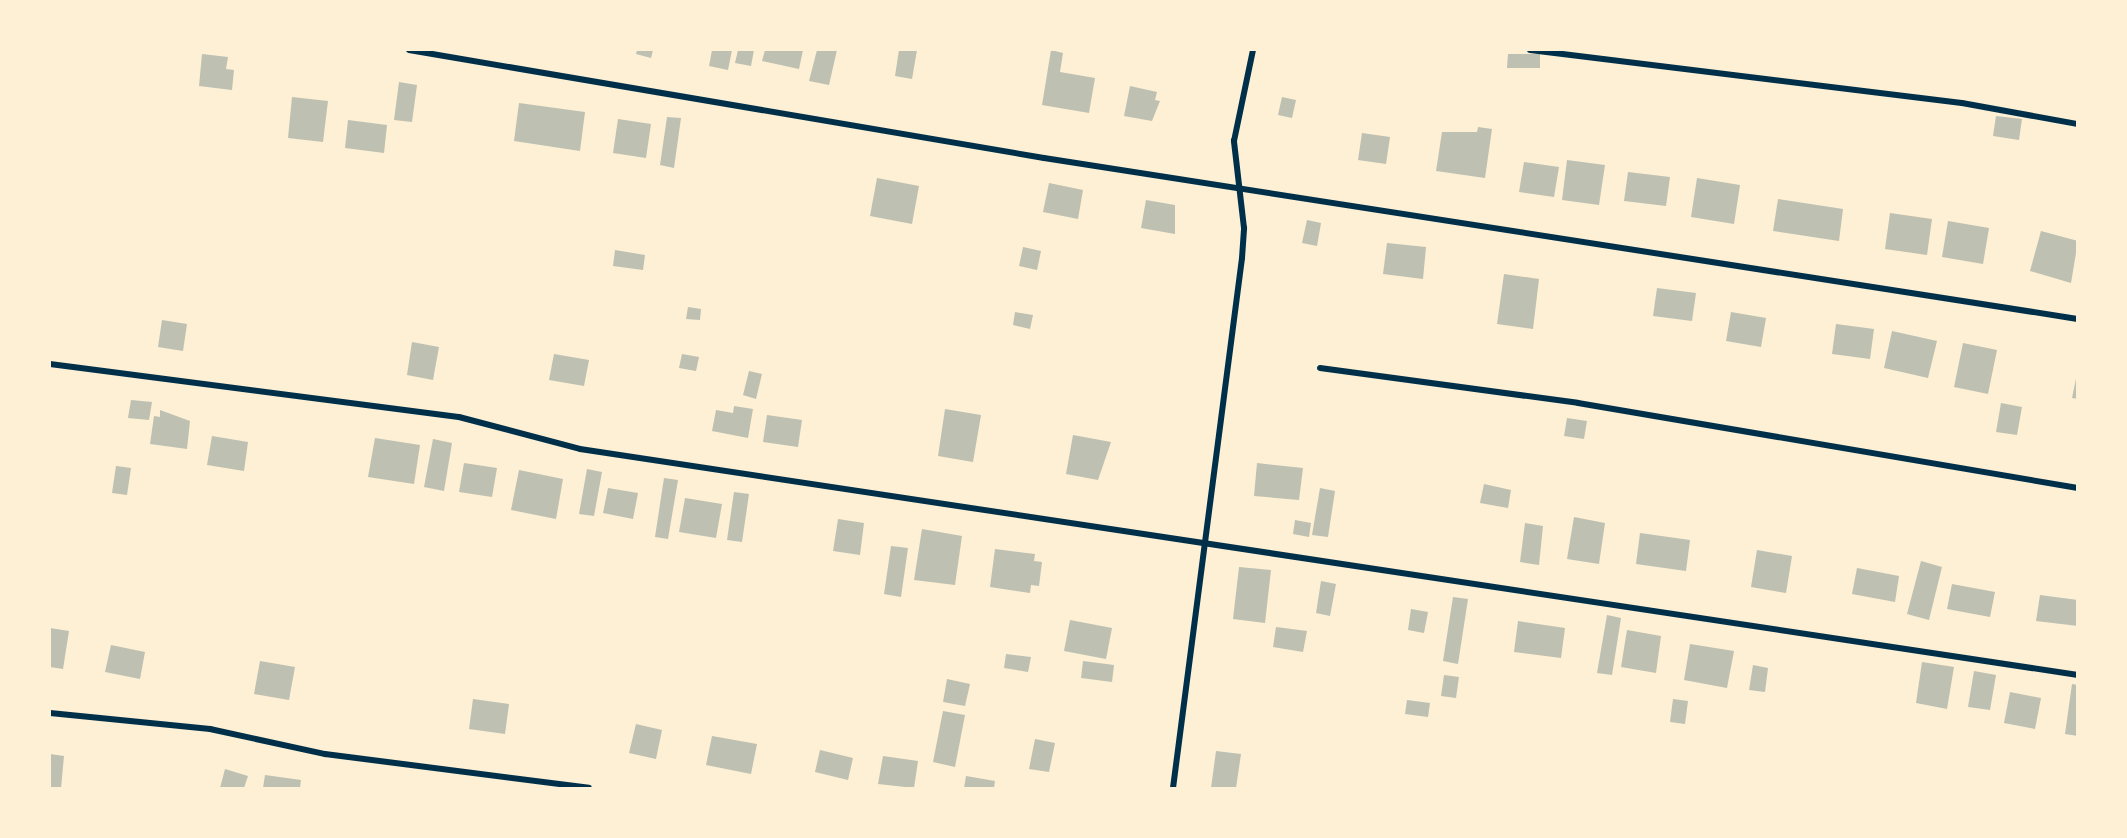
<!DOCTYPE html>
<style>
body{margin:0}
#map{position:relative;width:2127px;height:838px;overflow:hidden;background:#fdf0d5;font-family:Lato,sans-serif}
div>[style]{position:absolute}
.building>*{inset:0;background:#bec0b2}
.minor>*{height:6px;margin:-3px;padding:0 3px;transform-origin:3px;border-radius:3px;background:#003049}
span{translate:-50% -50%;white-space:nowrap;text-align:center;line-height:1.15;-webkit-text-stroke:6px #fdf0d5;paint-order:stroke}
.frame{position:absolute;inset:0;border:51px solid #fdf0d5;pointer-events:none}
</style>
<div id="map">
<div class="building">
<div style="clip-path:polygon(637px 50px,653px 50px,651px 58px,636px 54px)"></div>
<div style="clip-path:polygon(712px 50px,732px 50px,728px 70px,709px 66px)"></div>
<div style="clip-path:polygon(738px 50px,754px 50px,751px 66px,735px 63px)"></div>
<div style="clip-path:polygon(765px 50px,803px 50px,799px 69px,762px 61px)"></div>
<div style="clip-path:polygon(817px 50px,837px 50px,829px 85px,809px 81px)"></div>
<div style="clip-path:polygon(899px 50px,917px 50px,912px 79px,895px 76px)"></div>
<div style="clip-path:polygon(1051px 50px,1063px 53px,1060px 72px,1095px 78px,1089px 113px,1042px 105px)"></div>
<div style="clip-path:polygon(202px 54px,228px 57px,226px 69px,234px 70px,232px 90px,199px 86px)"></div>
<div style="clip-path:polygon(1508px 54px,1540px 54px,1540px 68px,1507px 68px)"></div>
<div style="clip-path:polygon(399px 82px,417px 85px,412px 122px,394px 120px)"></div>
<div style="clip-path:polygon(1130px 86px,1157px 92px,1155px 100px,1160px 101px,1152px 121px,1124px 116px)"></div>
<div style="clip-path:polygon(292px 97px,328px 101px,323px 142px,288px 138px)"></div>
<div style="clip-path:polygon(1282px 97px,1296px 100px,1292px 118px,1278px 115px)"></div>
<div style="clip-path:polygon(519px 103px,585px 112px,580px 151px,514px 141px)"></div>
<div style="clip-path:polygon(1996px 116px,2022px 119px,2019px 140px,1993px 136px)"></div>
<div style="clip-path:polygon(667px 117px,681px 118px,674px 168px,660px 165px)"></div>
<div style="clip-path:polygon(618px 119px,651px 124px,646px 158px,613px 153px)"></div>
<div style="clip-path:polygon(348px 120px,387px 125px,384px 153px,345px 148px)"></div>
<div style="clip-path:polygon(1478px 127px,1492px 129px,1485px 178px,1436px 171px,1442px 132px,1477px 132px)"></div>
<div style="clip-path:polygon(1362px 133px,1390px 137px,1386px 164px,1358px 160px)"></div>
<div style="clip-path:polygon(1567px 160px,1605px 165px,1599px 205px,1562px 200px)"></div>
<div style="clip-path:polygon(1524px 162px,1559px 167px,1554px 197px,1519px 192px)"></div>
<div style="clip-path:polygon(1628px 172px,1670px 177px,1666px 206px,1624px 201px)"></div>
<div style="clip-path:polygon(877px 178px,919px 186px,912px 224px,870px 216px)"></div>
<div style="clip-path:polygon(1697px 178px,1740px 185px,1734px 224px,1691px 217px)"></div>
<div style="clip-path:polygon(1049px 183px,1083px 190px,1078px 219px,1043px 212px)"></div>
<div style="clip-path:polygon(1778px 199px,1843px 209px,1839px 241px,1773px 231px)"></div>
<div style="clip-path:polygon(1146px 200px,1175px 205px,1175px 234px,1141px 228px)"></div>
<div style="clip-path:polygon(1890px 213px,1932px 219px,1927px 255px,1885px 249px)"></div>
<div style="clip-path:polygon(1307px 220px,1321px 223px,1317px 246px,1302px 243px)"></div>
<div style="clip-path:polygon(1948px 221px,1989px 228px,1983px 264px,1942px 257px)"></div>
<div style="clip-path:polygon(2041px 231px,2078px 241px,2071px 283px,2030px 271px)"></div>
<div style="clip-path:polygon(1387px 243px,1426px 247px,1423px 279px,1383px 274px)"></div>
<div style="clip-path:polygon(1023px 247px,1041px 251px,1037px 270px,1019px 266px)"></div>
<div style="clip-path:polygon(615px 250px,645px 255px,643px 270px,613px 266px)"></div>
<div style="clip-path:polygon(1504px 274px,1539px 279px,1533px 329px,1497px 324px)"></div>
<div style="clip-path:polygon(1657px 288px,1696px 293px,1692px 321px,1653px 316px)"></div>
<div style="clip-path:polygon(688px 307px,701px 309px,700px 320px,686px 319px)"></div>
<div style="clip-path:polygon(1015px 312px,1033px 315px,1030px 329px,1013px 325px)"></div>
<div style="clip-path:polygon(1731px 312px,1766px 318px,1761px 347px,1726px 341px)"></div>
<div style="clip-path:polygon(162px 320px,187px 324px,183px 351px,158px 347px)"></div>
<div style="clip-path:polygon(1836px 324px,1874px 329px,1870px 359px,1832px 354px)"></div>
<div style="clip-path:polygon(1892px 331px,1937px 341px,1928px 378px,1884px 368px)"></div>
<div style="clip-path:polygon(412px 342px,439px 347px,433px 380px,407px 375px)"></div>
<div style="clip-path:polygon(1963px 343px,1997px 350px,1988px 394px,1954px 387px)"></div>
<div style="clip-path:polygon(554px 354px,589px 360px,584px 386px,549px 380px)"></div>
<div style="clip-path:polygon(682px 354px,699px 357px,696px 371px,679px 368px)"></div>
<div style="clip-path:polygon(2078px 369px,2078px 399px,2072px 398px)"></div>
<div style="clip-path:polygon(749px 371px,762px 374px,756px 399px,743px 395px)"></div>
<div style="clip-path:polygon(131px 400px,152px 402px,149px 420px,128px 418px)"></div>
<div style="clip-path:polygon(2001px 403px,2022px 407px,2017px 435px,1996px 432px)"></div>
<div style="clip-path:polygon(734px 406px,753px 409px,748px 438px,712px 431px,716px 410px,733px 413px)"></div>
<div style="clip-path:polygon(945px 409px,981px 415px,973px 462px,938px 456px)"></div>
<div style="clip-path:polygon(160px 410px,190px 421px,187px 449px,150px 444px,154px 416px,160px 417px)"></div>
<div style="clip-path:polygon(767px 415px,802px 420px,798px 447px,763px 442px)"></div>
<div style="clip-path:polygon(1567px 418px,1587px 421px,1584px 439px,1564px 436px)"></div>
<div style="clip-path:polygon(1073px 435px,1111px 442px,1098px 480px,1066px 474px)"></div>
<div style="clip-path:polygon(212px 436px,248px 442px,244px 471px,207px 465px)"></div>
<div style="clip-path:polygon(375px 438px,420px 445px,414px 484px,368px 477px)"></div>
<div style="clip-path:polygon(433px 439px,452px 443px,444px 491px,424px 487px)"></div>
<div style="clip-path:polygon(464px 463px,497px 468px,492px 497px,459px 492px)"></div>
<div style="clip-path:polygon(1257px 463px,1303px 468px,1299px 500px,1254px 496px)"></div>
<div style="clip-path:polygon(116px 466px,131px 468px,127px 495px,112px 493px)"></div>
<div style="clip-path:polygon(587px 469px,602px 472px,594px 516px,579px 514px)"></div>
<div style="clip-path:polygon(519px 470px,563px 479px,556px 519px,511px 510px)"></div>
<div style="clip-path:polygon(664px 478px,678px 480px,668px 539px,655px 537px)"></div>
<div style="clip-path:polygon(1484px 484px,1511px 490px,1508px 508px,1480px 503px)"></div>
<div style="clip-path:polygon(608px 488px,638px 493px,633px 519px,603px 513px)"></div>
<div style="clip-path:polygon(1320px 488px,1335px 491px,1328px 537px,1312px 535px)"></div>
<div style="clip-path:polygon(734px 492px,749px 494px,742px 542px,727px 540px)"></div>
<div style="clip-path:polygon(685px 498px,722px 504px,716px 538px,679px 532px)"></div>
<div style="clip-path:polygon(1574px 517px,1605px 523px,1599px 564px,1567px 559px)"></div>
<div style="clip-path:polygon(838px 519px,864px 523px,860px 555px,833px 551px)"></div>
<div style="clip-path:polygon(1295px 520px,1311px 523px,1309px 537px,1293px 534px)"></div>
<div style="clip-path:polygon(1525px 523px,1543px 526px,1539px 565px,1520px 562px)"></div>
<div style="clip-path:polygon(922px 529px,962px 536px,955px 585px,914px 580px)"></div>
<div style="clip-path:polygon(1640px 533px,1690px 540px,1686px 571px,1636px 564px)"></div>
<div style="clip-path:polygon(891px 546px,908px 548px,901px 597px,884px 594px)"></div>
<div style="clip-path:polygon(995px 549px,1035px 554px,1034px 561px,1042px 562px,1039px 586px,1031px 585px,1030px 593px,990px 587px)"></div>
<div style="clip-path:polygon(1757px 550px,1792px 556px,1786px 593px,1751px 587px)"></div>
<div style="clip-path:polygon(1921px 561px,1942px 567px,1929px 620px,1907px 614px)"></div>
<div style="clip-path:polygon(1239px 567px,1271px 570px,1265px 623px,1233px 619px)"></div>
<div style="clip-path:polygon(1857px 568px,1899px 576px,1895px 602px,1852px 594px)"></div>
<div style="clip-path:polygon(1321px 581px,1336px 584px,1330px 616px,1316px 613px)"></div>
<div style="clip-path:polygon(1952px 584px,1995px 592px,1990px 617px,1947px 609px)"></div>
<div style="clip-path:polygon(2040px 595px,2078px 600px,2078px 626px,2036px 621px)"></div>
<div style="clip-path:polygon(1453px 597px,1468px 599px,1458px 664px,1443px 661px)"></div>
<div style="clip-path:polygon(1411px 609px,1428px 612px,1424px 633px,1408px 630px)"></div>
<div style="clip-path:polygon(1607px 615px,1621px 618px,1612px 675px,1597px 673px)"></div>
<div style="clip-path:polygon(1070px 620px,1112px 628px,1106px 659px,1064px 651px)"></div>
<div style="clip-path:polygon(1518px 621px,1565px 628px,1561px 658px,1514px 652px)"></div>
<div style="clip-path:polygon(1276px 627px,1307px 631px,1303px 652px,1273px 647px)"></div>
<div style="clip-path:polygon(50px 628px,69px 631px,63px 669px,50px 667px)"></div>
<div style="clip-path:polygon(1627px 630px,1661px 636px,1656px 673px,1621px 667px)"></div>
<div style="clip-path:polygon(1690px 644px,1734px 651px,1727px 688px,1684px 680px)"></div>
<div style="clip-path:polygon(111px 645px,145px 652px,140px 679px,105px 672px)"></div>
<div style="clip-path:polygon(1006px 654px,1031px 657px,1028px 672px,1004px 668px)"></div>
<div style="clip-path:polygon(260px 661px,295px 667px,289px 700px,254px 694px)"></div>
<div style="clip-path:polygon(1083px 661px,1114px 665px,1112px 682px,1081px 678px)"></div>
<div style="clip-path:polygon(1922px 662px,1954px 667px,1947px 709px,1916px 703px)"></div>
<div style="clip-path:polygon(1753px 665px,1768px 668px,1765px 692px,1749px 690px)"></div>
<div style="clip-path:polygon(1974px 671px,1996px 675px,1990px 710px,1968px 707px)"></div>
<div style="clip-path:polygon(1444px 675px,1459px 677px,1456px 698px,1441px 696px)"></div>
<div style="clip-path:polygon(947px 679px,970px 684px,965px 706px,943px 702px)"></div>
<div style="clip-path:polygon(2072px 684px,2078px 685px,2078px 736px,2065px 734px)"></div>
<div style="clip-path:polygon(2010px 692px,2041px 698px,2035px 729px,2004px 723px)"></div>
<div style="clip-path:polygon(473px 699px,509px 704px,505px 734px,469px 729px)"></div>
<div style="clip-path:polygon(1673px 699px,1688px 701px,1685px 724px,1670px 722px)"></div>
<div style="clip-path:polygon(1407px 700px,1430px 703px,1428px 717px,1405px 714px)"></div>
<div style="clip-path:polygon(943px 711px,965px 715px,955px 767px,933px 762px)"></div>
<div style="clip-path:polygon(636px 724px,662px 730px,656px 759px,629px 753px)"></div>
<div style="clip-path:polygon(712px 736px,757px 744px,751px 774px,706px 765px)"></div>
<div style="clip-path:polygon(1035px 739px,1055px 743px,1049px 772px,1029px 769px)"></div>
<div style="clip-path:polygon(820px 750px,853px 758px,848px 780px,815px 772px)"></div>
<div style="clip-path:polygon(1216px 751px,1241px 754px,1236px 788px,1211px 788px)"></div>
<div style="clip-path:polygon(50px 754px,64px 756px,61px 788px,50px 787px)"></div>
<div style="clip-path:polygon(883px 756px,918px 761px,914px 788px,878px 784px)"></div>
<div style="clip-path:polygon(225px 769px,248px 776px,244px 788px,220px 788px)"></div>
<div style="clip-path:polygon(265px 775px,301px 780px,300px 788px,263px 788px)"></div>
<div style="clip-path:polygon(966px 776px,995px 781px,994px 788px,964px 788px)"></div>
</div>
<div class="minor">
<div style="left:409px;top:50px;width:644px;rotate:9.65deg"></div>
<div style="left:1044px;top:158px;width:1046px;rotate:8.85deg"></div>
<div style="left:1530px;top:50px;width:435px;rotate:7deg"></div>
<div style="left:1962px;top:103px;width:118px;rotate:10.3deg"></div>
<div style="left:50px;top:364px;width:412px;rotate:7.4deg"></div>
<div style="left:459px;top:417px;width:125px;rotate:14.8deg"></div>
<div style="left:580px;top:449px;width:1515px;rotate:8.58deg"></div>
<div style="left:1320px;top:368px;width:260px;rotate:7.7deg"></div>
<div style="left:1578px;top:403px;width:507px;rotate:9.65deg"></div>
<div style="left:50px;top:713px;width:161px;rotate:5.7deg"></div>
<div style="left:210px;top:729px;width:118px;rotate:12.3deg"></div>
<div style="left:325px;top:754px;width:266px;rotate:7.3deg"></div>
<div style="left:1173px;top:788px;width:534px;rotate:-82.58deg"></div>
<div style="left:1242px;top:258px;width:30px;rotate:-86deg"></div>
<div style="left:1244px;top:228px;width:88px;rotate:-96.6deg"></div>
<div style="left:1234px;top:141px;width:93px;rotate:-78.2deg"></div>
</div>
<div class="frame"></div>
</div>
